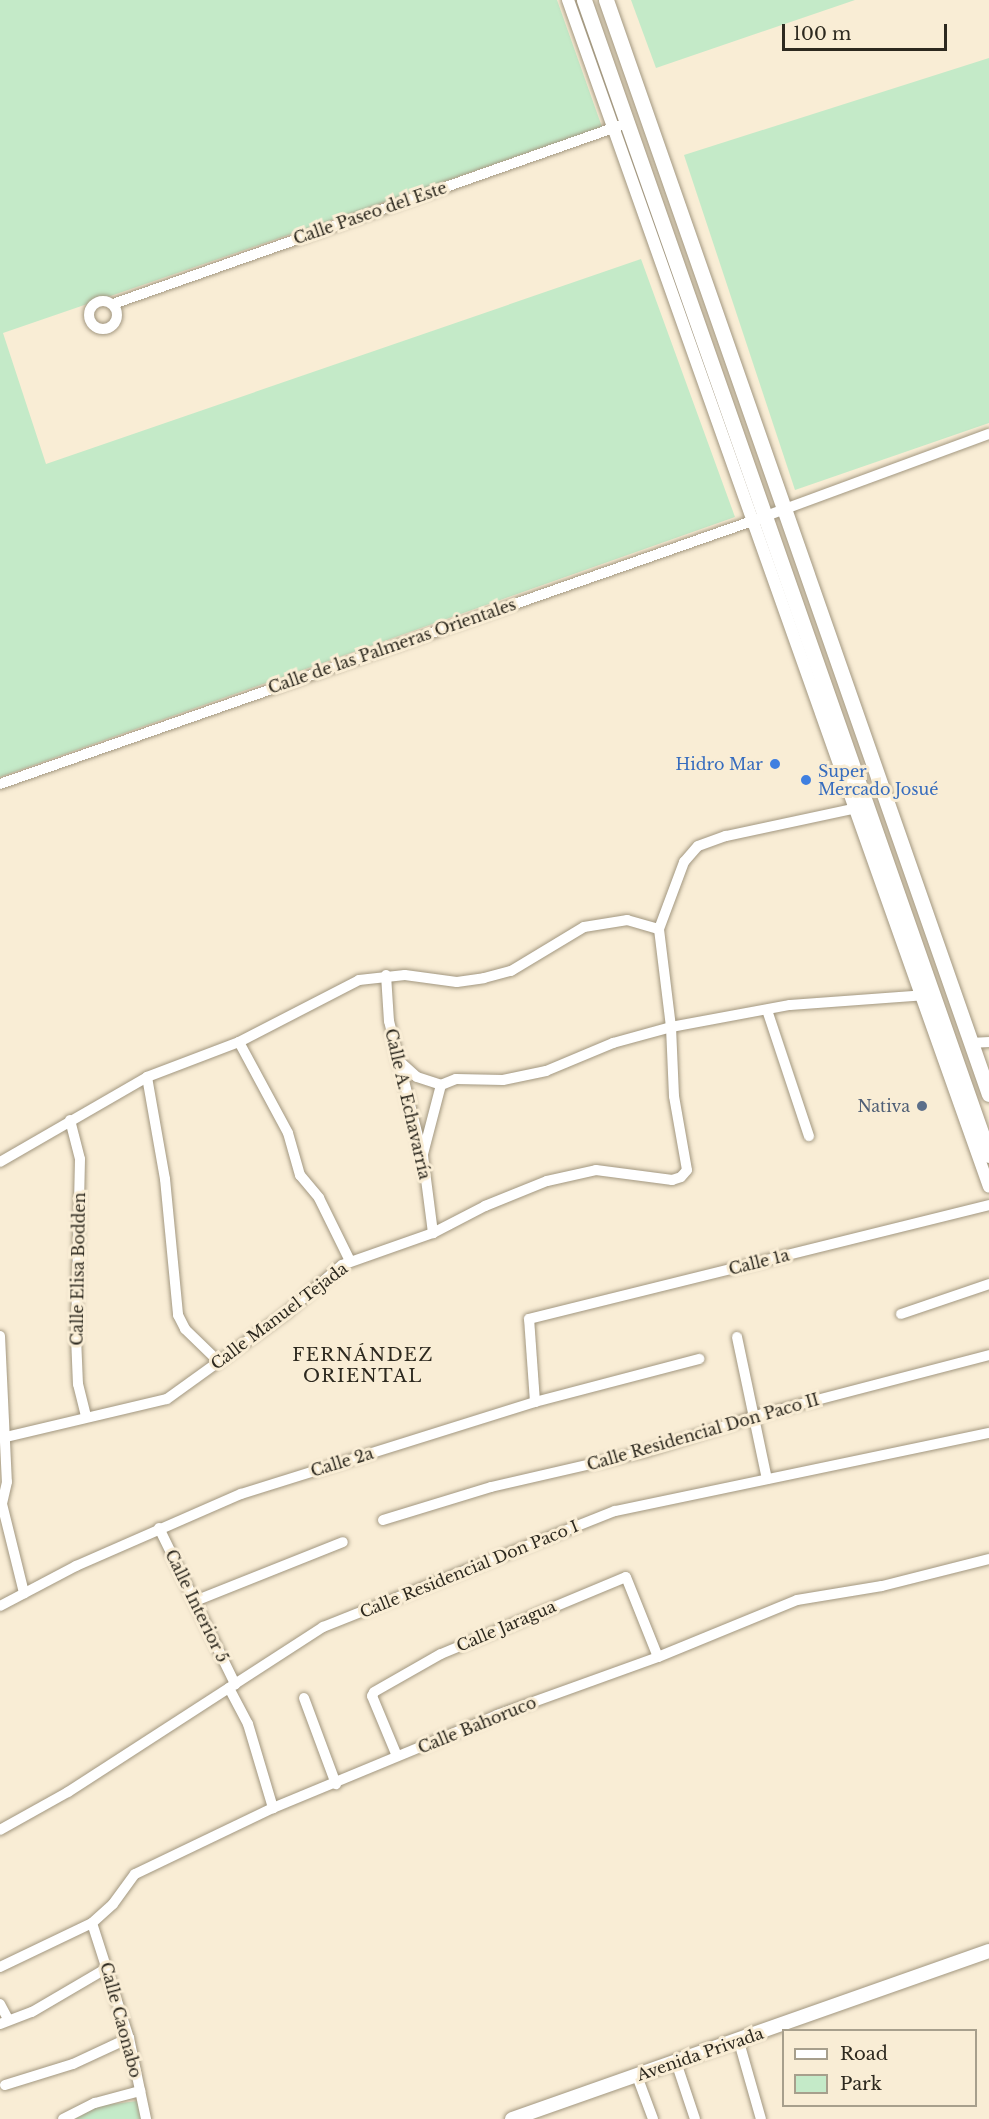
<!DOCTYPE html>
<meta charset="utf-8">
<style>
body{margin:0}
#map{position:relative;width:989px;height:2119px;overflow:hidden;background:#f9edd5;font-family:"Libre Baskerville",serif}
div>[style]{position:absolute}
.green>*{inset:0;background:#c4eac8}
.roads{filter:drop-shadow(0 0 2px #a29780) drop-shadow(0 0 2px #a29780)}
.minor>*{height:10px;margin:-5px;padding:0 5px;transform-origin:5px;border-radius:5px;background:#fff}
.minor>.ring{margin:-5px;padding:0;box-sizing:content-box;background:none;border:10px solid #fff;border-radius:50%}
.tertiary>*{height:12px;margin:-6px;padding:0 6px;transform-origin:6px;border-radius:6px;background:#fff}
.secondary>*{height:14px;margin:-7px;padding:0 7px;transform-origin:7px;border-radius:7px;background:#fff}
.primary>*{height:15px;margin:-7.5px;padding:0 7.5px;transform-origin:7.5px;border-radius:7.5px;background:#fff}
.dots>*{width:16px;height:16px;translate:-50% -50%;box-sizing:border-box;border:3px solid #f9edd5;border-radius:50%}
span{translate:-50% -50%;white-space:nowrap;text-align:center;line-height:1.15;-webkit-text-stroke:6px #f9edd5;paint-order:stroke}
.street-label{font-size:16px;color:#2d291f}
.shop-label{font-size:16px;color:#366cbe}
.right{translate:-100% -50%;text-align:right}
.left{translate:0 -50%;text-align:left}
.service-label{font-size:16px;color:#4e5e75}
.neighbourhood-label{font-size:18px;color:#2d291f;letter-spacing:1.5px}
.legend{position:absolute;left:782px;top:2029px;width:195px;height:78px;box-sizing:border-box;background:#f9edd5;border:2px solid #a79f8c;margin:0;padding:8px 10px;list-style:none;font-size:18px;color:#2d291f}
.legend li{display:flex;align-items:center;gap:12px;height:30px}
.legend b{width:30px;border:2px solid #a79f8c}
.scale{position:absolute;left:782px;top:24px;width:165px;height:27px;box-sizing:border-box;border:3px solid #2d291f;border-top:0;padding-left:8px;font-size:18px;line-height:21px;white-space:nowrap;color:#2d291f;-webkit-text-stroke:4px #f9edd5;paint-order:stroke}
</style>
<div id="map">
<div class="green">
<div style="clip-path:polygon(0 0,557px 0,602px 127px,3px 333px,46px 464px,641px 259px,735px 517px,0 777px)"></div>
<div style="clip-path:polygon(631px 0,855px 0,656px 68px)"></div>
<div style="clip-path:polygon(989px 58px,989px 423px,795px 490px,684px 155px)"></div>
<div style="clip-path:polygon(137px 2101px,141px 2119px,75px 2119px,98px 2106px)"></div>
</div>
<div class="roads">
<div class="minor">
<div class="ring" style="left:89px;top:301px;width:18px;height:18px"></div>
<div style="left:113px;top:304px;width:540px;rotate:-19.38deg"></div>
<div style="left:0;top:784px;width:800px;rotate:-19.27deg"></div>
<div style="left:755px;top:520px;width:249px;rotate:-20.2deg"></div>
<div style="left:659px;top:929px;width:72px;rotate:-69.5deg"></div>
<div style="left:684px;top:862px;width:21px;rotate:-49deg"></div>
<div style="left:698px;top:846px;width:30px;rotate:-20deg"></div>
<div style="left:726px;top:836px;width:138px;rotate:-12.1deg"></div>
<div style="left:386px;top:975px;width:46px;rotate:86.3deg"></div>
<div style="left:389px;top:1021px;width:139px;rotate:75.9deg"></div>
<div style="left:423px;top:1156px;width:78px;rotate:82.6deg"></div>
<div style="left:767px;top:1010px;width:133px;rotate:71.6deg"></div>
<div style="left:239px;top:1042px;width:103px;rotate:61.7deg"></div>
<div style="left:288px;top:1133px;width:44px;rotate:74.1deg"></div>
<div style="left:300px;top:1175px;width:30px;rotate:50deg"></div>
<div style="left:319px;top:1198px;width:70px;rotate:63.8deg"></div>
<div style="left:971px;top:1043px;width:18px;rotate:-3deg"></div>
<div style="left:398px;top:1060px;width:25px;rotate:42deg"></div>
<div style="left:417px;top:1077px;width:25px;rotate:18deg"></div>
<div style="left:441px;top:1085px;width:16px;rotate:-22deg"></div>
<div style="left:456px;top:1079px;width:47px;rotate:1.2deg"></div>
<div style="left:503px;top:1080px;width:44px;rotate:-11.8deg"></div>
<div style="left:546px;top:1071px;width:73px;rotate:-22.7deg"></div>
<div style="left:613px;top:1043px;width:60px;rotate:-15.4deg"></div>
<div style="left:671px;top:1027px;width:121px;rotate:-10.5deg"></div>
<div style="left:790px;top:1005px;width:137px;rotate:-4.2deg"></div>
<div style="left:147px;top:1077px;width:104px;rotate:80deg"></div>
<div style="left:165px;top:1179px;width:137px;rotate:84.5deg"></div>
<div style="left:178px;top:1315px;width:16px;rotate:63deg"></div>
<div style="left:185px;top:1329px;width:46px;rotate:44.1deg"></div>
<div style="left:70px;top:1120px;width:40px;rotate:75.6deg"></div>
<div style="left:80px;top:1159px;width:178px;rotate:91.3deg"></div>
<div style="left:76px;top:1337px;width:47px;rotate:87.6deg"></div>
<div style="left:78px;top:1384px;width:34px;rotate:76deg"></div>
<div style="left:423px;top:1154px;width:71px;rotate:-75.4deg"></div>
<div style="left:0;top:1162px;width:170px;rotate:-30deg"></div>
<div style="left:147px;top:1077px;width:98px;rotate:-20.8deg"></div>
<div style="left:239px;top:1042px;width:135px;rotate:-27.3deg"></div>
<div style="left:359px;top:980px;width:46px;rotate:-6.2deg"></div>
<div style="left:405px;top:975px;width:52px;rotate:7.7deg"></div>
<div style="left:457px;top:982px;width:27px;rotate:-8deg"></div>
<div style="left:484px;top:978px;width:28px;rotate:-15deg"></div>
<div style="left:511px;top:971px;width:85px;rotate:-31.1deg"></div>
<div style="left:584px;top:927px;width:44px;rotate:-9.2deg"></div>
<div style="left:627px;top:920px;width:33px;rotate:16deg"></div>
<div style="left:901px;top:1314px;width:93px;rotate:-18.8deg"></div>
<div style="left:0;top:1336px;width:146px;rotate:87.3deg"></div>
<div style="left:7px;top:1482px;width:23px;rotate:103deg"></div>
<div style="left:2px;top:1504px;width:92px;rotate:76.1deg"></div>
<div style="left:737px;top:1337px;width:145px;rotate:78.1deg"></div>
<div style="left:535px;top:1402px;width:83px;rotate:-94.1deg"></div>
<div style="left:529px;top:1319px;width:474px;rotate:-13.9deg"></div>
<div style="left:6px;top:1437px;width:165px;rotate:-13.3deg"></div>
<div style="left:167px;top:1399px;width:145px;rotate:-35.8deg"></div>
<div style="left:285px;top:1314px;width:75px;rotate:-40.7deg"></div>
<div style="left:342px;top:1265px;width:96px;rotate:-19.4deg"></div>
<div style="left:433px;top:1233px;width:59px;rotate:-27.4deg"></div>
<div style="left:485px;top:1206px;width:67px;rotate:-22deg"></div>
<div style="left:547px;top:1181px;width:50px;rotate:-12.7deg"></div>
<div style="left:596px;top:1170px;width:77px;rotate:7.5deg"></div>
<div style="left:672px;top:1180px;width:9px;rotate:-18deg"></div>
<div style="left:681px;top:1177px;width:9px;rotate:-49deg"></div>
<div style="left:687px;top:1170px;width:75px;rotate:-100deg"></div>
<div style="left:674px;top:1096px;width:69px;rotate:-92.5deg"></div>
<div style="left:671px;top:1027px;width:99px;rotate:-97deg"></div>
<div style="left:383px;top:1520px;width:113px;rotate:-17deg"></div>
<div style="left:491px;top:1487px;width:160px;rotate:-13deg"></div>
<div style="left:647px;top:1451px;width:122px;rotate:-17.7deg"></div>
<div style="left:763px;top:1414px;width:234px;rotate:-14.6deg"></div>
<div style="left:159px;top:1528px;width:174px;rotate:64deg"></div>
<div style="left:195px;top:1601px;width:159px;rotate:-21.7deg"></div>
<div style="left:0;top:1606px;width:86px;rotate:-27.8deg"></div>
<div style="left:76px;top:1566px;width:180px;rotate:-23.6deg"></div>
<div style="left:241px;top:1494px;width:308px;rotate:-17.4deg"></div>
<div style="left:535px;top:1402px;width:170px;rotate:-14.7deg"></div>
<div style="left:229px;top:1688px;width:41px;rotate:62.2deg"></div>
<div style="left:248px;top:1724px;width:88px;rotate:73.4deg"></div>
<div style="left:304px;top:1698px;width:92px;rotate:69.6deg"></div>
<div style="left:397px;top:1756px;width:65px;rotate:-112.6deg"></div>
<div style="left:372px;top:1696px;width:4px;rotate:-63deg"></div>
<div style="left:374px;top:1692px;width:77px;rotate:-29.6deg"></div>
<div style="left:441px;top:1654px;width:200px;rotate:-22.6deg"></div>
<div style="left:626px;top:1577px;width:86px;rotate:68.2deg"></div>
<div style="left:0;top:1830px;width:78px;rotate:-29.2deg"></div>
<div style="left:68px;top:1792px;width:304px;rotate:-32.9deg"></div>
<div style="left:323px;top:1627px;width:314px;rotate:-21.7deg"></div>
<div style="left:615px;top:1511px;width:382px;rotate:-11.8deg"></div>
<div style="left:92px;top:1923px;width:121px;rotate:72.2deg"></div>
<div style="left:129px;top:2038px;width:83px;rotate:78.1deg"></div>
<div style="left:0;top:1967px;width:102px;rotate:-25.6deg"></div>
<div style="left:92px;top:1923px;width:28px;rotate:-42deg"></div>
<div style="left:113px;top:1904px;width:37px;rotate:-54deg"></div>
<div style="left:135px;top:1874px;width:153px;rotate:-25.6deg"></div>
<div style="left:273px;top:1808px;width:243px;rotate:-22.5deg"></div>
<div style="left:497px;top:1715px;width:171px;rotate:-19.8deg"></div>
<div style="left:658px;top:1657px;width:150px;rotate:-22.3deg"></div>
<div style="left:797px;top:1600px;width:86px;rotate:-9.4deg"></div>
<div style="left:882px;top:1586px;width:110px;rotate:-14.2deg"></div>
<div style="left:0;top:2004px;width:17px;rotate:62deg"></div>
<div style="left:0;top:2024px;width:34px;rotate:-21deg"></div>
<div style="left:32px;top:2012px;width:87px;rotate:-30.4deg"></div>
<div style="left:739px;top:2042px;width:80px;rotate:74.1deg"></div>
<div style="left:676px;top:2062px;width:60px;rotate:71.6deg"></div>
<div style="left:637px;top:2076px;width:46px;rotate:69.6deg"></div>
<div style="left:5px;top:2085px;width:71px;rotate:-17.2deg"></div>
<div style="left:73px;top:2064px;width:62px;rotate:-24.9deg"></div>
<div style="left:63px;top:2119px;width:36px;rotate:-27deg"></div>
<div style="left:95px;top:2103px;width:47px;rotate:-14.9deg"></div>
</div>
<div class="tertiary">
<div style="left:568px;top:0;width:1259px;rotate:70.47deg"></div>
</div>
<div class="secondary">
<div style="left:512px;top:2119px;width:506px;rotate:-19.4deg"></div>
</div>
<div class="primary">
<div style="left:584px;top:0;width:1224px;rotate:70.68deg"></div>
<div style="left:606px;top:0;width:1159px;rotate:70.71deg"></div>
</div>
</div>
<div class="dots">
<div style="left:775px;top:764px;background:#3f7fe0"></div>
<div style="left:806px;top:780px;background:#3f7fe0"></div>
<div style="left:922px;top:1106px;background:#5c6f8a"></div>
</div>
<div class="street-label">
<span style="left:370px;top:213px;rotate:-19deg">Calle Paseo del Este</span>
<span style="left:392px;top:646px;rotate:-19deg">Calle de las Palmeras Orientales</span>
<span style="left:408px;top:1104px;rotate:77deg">Calle A. Echavarría</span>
<span style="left:759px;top:1262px;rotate:-14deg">Calle 1a</span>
<span style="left:78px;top:1269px;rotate:-89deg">Calle Elisa Bodden</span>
<span style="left:279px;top:1316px;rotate:-37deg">Calle Manuel Tejada</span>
<span style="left:703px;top:1432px;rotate:-16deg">Calle Residencial Don Paco II</span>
<span style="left:342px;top:1462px;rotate:-17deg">Calle 2a</span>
<span style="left:469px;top:1569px;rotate:-22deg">Calle Residencial Don Paco I</span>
<span style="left:197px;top:1606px;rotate:64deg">Calle Interior 5</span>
<span style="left:506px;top:1626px;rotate:-23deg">Calle Jaragua</span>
<span style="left:477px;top:1725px;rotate:-22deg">Calle Bahoruco</span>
<span style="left:121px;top:2020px;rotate:75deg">Calle Caonabo</span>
<span style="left:700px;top:2054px;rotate:-19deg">Avenida Privada</span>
</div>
<div class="shop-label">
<span class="right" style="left:763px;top:764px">Hidro Mar</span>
<span class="left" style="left:818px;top:780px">Super<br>Mercado Josué</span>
</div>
<div class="service-label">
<span class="right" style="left:910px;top:1106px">Nativa</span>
</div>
<div class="neighbourhood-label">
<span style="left:363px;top:1366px">FERNÁNDEZ<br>ORIENTAL</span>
</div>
<ul class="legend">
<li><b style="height:8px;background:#fff"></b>Road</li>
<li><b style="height:16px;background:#c4eac8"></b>Park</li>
</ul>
<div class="scale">100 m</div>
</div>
